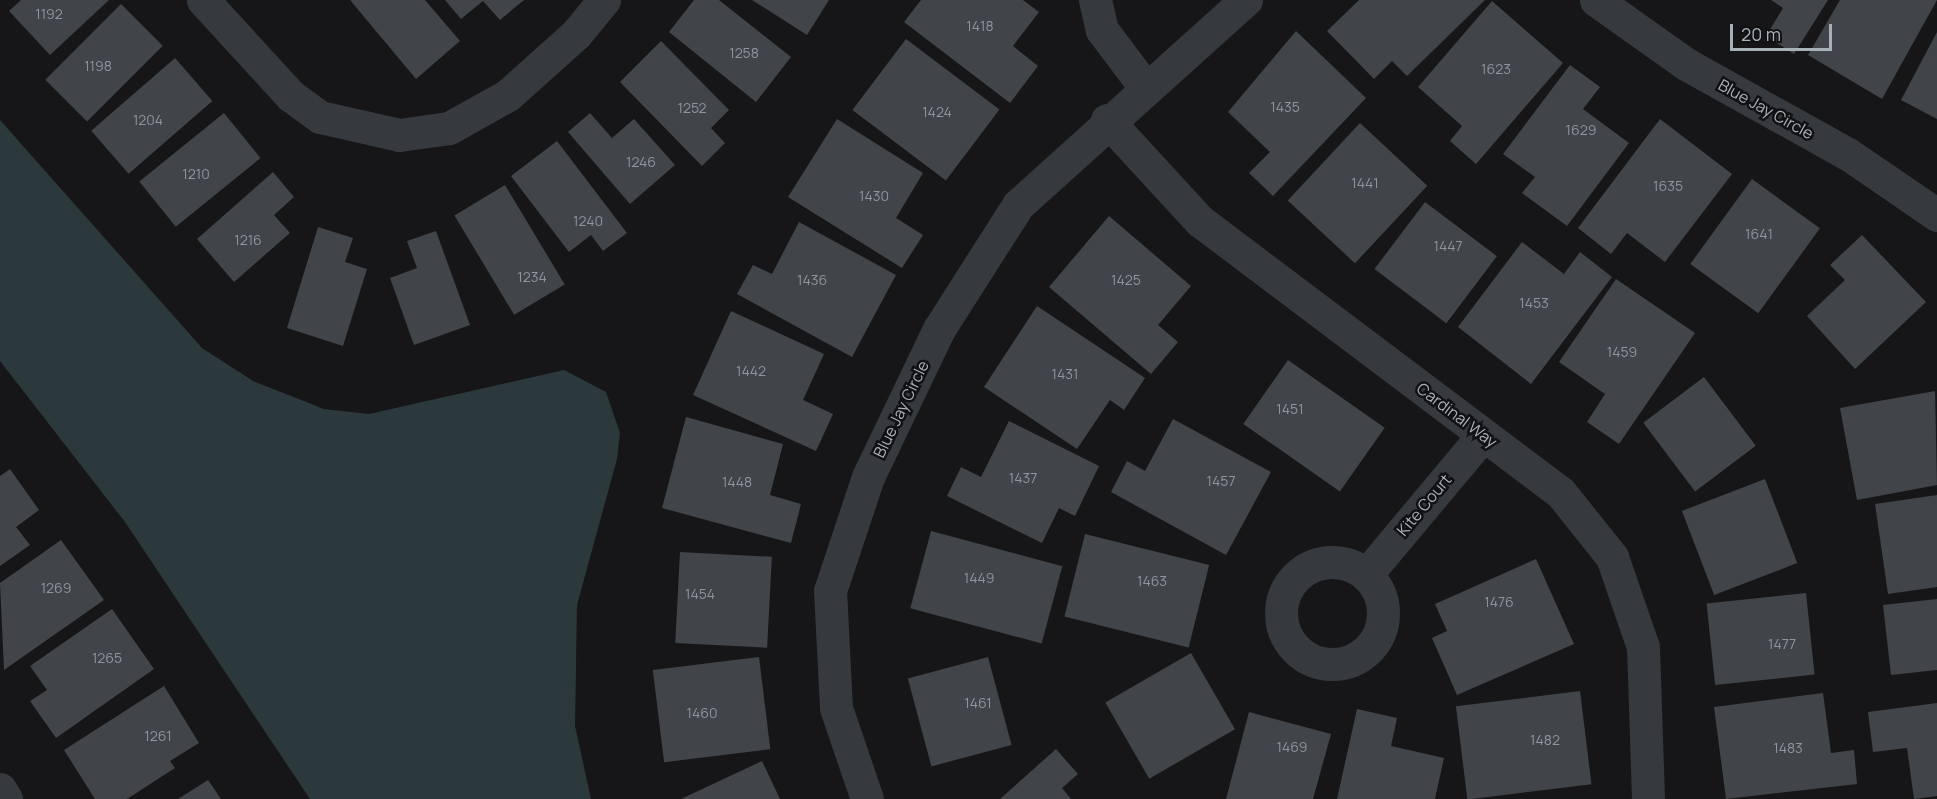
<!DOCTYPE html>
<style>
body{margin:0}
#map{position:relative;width:1937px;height:799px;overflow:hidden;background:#161618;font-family:Manrope,sans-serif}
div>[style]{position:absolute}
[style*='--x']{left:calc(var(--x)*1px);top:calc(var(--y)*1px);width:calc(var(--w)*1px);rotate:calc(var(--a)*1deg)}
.water>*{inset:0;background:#2b393c}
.building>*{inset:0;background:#414448;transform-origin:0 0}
.minor>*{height:33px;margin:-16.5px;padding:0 16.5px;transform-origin:16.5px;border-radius:16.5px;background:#36393d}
.minor>.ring{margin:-16.5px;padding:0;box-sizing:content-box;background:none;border:33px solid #36393d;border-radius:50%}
span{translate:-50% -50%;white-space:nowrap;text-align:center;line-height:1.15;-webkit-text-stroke:5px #111113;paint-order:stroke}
.number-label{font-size:14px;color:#8e969c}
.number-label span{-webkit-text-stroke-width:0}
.street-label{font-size:16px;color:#a7b1b8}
.scale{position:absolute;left:1730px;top:24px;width:102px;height:27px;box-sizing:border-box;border:3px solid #a7b1b8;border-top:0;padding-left:8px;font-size:18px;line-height:21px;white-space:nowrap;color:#a7b1b8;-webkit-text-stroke:4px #111113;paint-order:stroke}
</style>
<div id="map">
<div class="water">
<div style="clip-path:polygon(0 120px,202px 348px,253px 381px,324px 409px,369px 414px,564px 370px,606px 392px,620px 433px,617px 459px,577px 605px,575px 726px,591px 799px,310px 799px,125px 522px,0 361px)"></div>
</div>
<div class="building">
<div style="clip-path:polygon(21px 0,109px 0,50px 55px,9px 11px)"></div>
<div style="clip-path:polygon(350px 0,425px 0,460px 41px,416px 79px)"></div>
<div style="clip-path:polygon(445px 0,524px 0,500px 20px,483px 1px,461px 19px)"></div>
<div style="clip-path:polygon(694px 0,719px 0,791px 57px,756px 102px,669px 32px)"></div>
<div style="clip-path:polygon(752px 0,829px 0,807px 35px)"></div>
<div style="clip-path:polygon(921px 0,1023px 0,1039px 12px,1013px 46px,1038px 66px,1010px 103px,904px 22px)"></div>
<div style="clip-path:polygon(1359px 0,1485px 0,1407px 76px,1392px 61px,1374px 79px,1327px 31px)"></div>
<div style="clip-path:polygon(1771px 0,1828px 0,1794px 54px,1766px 36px,1783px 8px)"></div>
<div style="clip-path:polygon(1840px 0,1937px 0,1882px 99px,1808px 55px)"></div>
<div style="clip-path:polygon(1492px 1px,1563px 63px,1476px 164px,1450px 141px,1462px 126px,1418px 87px)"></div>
<div style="left:121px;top:4px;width:59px;height:107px;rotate:45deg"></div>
<div style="clip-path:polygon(1296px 31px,1366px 98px,1273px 196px,1249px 173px,1270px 152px,1228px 112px)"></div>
<div style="clip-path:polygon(1937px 32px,1937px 119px,1901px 100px)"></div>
<div style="left:906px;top:39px;width:117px;height:89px;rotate:37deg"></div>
<div style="clip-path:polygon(661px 41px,729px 110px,711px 128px,725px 143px,702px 166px,620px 82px)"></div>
<div style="left:175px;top:58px;width:57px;height:111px;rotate:49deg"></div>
<div style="clip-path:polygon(1570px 65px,1600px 87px,1583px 109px,1629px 143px,1567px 226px,1522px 193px,1535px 177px,1503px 154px)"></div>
<div style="left:224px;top:113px;width:58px;height:109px;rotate:51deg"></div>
<div style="clip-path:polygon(590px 113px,612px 138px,634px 119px,675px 165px,630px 204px,568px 132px)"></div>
<div style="clip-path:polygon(837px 119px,923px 173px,896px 218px,923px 235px,902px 268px,788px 197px)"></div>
<div style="clip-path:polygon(1660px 119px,1732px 174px,1665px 262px,1627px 233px,1611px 254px,1578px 228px)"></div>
<div style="left:1360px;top:123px;width:92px;height:106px;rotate:43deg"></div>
<div style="clip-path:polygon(557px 141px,627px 233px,603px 251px,591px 235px,569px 252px,511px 176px)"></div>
<div style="clip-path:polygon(273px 172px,294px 197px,274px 215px,290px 233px,234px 282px,197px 239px)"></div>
<div style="left:1752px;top:179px;width:84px;height:105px;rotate:36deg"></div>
<div style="left:505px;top:185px;width:116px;height:59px;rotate:59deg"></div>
<div style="left:1425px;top:202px;width:90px;height:84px;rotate:37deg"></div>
<div style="clip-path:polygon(1109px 216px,1191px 286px,1158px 325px,1178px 342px,1151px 374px,1049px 287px)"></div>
<div style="clip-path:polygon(799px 222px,896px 275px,852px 357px,737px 294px,753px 265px,772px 274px)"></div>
<div style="clip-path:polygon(318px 227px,353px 238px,345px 262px,367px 269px,343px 346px,287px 328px)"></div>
<div style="clip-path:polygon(436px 231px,470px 325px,414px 345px,390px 278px,417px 268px,407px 241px)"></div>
<div style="clip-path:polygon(1862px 235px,1926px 302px,1855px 369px,1807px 316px,1845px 280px,1830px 265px)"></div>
<div style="clip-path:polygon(1522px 242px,1564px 274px,1580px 252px,1612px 277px,1531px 384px,1458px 327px)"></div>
<div style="clip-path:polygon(1616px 279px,1695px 333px,1619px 444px,1587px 422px,1605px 394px,1559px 362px)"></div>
<div style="clip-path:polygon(1037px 306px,1145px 378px,1124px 410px,1110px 400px,1077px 449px,984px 387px)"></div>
<div style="clip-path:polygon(731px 311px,824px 354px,803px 400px,833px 414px,816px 451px,693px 395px)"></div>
<div style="left:1288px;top:360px;width:118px;height:78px;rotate:35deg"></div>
<div style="left:1704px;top:377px;width:86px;height:76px;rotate:53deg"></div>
<div style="clip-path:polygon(1935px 391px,1937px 485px,1857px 500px,1840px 408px)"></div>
<div style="clip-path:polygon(686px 417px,783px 444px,770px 495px,801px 504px,791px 543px,662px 508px)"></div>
<div style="clip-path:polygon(1173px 419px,1271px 472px,1226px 555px,1111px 492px,1127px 461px,1145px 471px)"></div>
<div style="clip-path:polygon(1009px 421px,1099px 466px,1075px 516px,1059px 508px,1042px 543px,947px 496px,961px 467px,981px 477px)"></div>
<div style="clip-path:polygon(10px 469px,39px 510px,16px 527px,30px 545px,0 566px,0 476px)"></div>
<div style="left:1765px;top:479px;width:90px;height:89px;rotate:69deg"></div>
<div style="clip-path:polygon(1937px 495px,1937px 587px,1888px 594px,1875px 504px)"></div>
<div style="left:931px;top:531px;width:136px;height:80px;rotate:15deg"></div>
<div style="left:1085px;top:534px;width:128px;height:85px;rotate:14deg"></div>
<div style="clip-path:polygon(61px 540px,104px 600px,4px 670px,0 583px)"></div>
<div style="left:680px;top:552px;width:92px;height:91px;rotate:3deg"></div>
<div style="clip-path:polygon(1536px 559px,1574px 644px,1457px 695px,1432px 638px,1447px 631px,1435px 604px)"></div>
<div style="left:1806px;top:593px;width:82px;height:100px;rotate:84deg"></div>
<div style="clip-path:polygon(1937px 599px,1937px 670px,1891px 675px,1883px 605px)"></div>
<div style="clip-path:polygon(112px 609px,154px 669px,56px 738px,30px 701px,47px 690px,30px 666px)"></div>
<div style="left:1191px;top:653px;width:88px;height:99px;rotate:60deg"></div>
<div style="left:759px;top:657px;width:93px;height:107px;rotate:83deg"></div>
<div style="left:988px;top:657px;width:91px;height:83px;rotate:75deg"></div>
<div style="clip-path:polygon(164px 686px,199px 743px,170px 761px,175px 768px,127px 799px,95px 799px,64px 750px)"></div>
<div style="left:1580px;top:691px;width:94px;height:125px;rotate:83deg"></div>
<div style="clip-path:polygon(1823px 693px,1831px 753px,1854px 750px,1857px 784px,1726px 799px,1714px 707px)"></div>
<div style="clip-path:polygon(1937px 703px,1937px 796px,1914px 799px,1907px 748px,1873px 752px,1868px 712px)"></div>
<div style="clip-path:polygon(1357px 709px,1397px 718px,1391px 746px,1444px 758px,1435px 799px,1337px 799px)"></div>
<div style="clip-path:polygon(1249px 712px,1331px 734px,1313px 799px,1226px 799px)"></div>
<div style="clip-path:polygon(1056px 749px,1078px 774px,1062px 788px,1071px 799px,1000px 799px)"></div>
<div style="clip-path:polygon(762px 761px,780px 799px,681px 799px)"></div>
<div style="clip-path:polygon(208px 780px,221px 799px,178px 799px)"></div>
</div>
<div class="minor">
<div style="--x:203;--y:0;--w:130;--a:47.5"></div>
<div style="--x:291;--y:96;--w:36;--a:36"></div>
<div style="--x:320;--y:117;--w:81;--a:12.8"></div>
<div style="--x:399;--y:135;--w:50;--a:-8"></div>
<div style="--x:449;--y:128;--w:68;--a:-29.2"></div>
<div style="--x:508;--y:95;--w:91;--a:-41.9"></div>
<div style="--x:576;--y:34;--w:44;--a:-50.5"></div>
<div style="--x:1095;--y:0;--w:31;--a:77"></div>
<div style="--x:1102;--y:30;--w:71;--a:53"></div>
<div style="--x:1596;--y:0;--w:110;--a:35.4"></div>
<div style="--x:1686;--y:64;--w:185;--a:29.1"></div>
<div style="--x:1848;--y:154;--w:108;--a:34.4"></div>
<div style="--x:1107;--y:120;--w:137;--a:47.4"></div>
<div style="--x:1200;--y:221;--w:452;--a:37"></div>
<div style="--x:1561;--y:493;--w:82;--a:51.4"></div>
<div style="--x:1612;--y:557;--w:95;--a:71"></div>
<div style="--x:1643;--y:647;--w:152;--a:88.1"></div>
<div class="ring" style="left:1281px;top:562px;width:69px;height:69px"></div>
<div style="--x:1366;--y:575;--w:182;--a:-50.1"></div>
<div style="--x:0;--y:789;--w:12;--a:59"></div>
<div style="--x:867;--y:799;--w:96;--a:-108.8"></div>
<div style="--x:836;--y:708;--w:117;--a:-92.9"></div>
<div style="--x:830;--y:591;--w:120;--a:-71.6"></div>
<div style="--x:868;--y:477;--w:164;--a:-64.4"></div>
<div style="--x:939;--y:329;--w:147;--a:-57.5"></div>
<div style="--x:1018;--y:205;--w:307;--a:-42"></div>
</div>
<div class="number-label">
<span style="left:49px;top:14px">1192</span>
<span style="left:980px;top:26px">1418</span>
<span style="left:744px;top:53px">1258</span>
<span style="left:98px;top:66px">1198</span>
<span style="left:1496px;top:69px">1623</span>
<span style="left:1285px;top:107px">1435</span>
<span style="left:692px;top:108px">1252</span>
<span style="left:937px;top:112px">1424</span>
<span style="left:148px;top:120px">1204</span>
<span style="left:1581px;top:130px">1629</span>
<span style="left:641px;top:162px">1246</span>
<span style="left:196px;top:174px">1210</span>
<span style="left:1365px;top:183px">1441</span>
<span style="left:1668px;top:186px">1635</span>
<span style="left:874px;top:196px">1430</span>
<span style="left:588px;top:221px">1240</span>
<span style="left:1759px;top:234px">1641</span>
<span style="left:248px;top:240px">1216</span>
<span style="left:1448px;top:246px">1447</span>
<span style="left:532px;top:277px">1234</span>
<span style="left:812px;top:280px">1436</span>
<span style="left:1126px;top:280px">1425</span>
<span style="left:1534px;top:303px">1453</span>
<span style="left:1622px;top:352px">1459</span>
<span style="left:751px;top:371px">1442</span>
<span style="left:1065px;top:374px">1431</span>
<span style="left:1290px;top:409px">1451</span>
<span style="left:1023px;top:478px">1437</span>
<span style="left:1221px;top:481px">1457</span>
<span style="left:737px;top:482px">1448</span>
<span style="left:979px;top:578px">1449</span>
<span style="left:1152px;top:581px">1463</span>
<span style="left:56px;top:588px">1269</span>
<span style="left:700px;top:594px">1454</span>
<span style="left:1499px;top:602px">1476</span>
<span style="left:1782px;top:644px">1477</span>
<span style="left:107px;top:658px">1265</span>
<span style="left:978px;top:703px">1461</span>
<span style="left:702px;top:713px">1460</span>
<span style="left:158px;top:736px">1261</span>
<span style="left:1545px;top:740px">1482</span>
<span style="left:1292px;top:747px">1469</span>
<span style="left:1788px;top:748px">1483</span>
</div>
<div class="street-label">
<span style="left:1766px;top:109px;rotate:29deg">Blue Jay Circle</span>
<span style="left:901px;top:409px;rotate:-64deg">Blue Jay Circle</span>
<span style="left:1457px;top:415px;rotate:37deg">Cardinal Way</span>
<span style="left:1424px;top:505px;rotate:-50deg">Kite Court</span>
</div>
<div class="scale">20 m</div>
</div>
